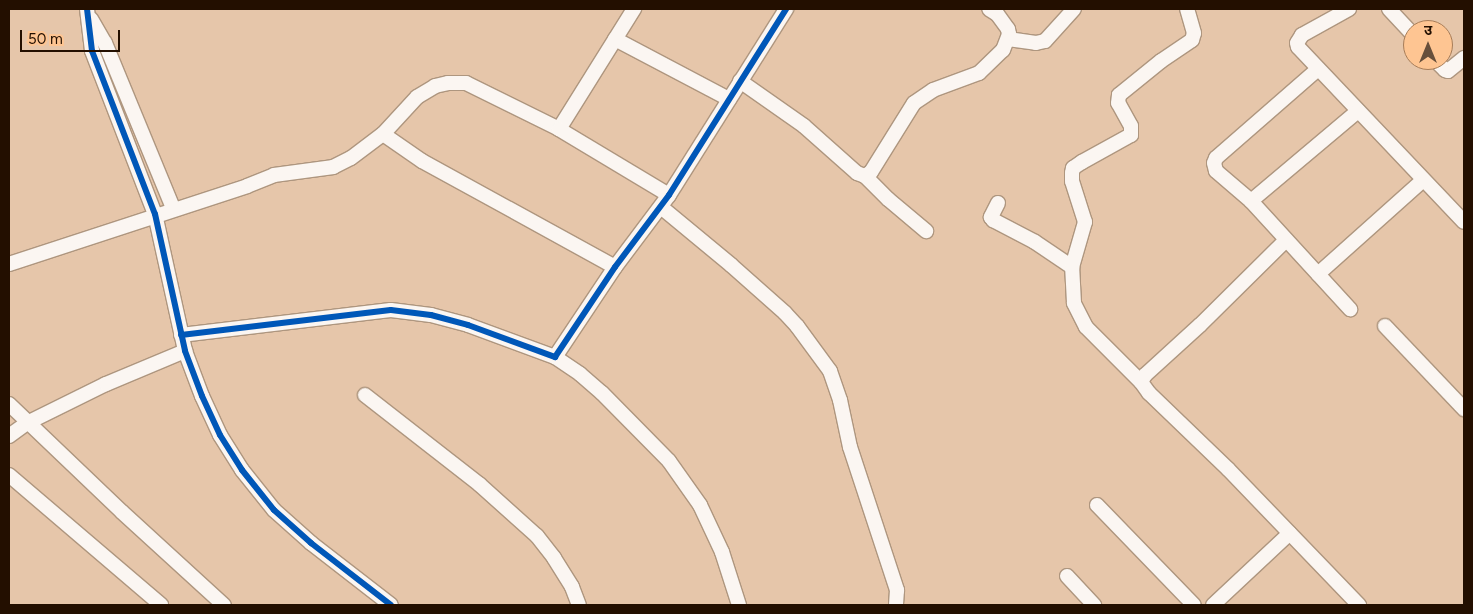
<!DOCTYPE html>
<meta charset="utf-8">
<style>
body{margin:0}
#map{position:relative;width:1473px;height:614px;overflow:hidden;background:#e6c6aa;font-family:Figtree,"Noto Sans Devanagari",sans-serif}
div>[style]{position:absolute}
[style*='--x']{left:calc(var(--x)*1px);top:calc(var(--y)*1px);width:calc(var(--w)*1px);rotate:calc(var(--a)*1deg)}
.roads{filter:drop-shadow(1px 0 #ae967f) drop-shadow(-1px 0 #ae967f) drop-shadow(0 1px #ae967f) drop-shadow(0 -1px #ae967f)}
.minor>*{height:14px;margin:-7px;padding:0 7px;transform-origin:7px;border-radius:7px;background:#fbf6f2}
.cycleway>*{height:6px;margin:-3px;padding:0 3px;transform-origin:3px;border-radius:3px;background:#0057b8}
span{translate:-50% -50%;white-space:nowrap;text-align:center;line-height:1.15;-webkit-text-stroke:4px #fec592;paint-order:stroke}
.frame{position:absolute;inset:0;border:10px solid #230f00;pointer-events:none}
.north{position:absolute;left:1403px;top:20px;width:50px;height:50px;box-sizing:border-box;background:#fec592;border:1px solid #a67c58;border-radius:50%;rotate:0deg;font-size:14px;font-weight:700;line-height:20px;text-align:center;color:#230f00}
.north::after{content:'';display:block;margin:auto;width:18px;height:22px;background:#674f3b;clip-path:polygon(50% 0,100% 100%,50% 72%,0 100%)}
.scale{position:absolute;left:20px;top:30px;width:100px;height:22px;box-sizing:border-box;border:2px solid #230f00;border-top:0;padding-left:6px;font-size:15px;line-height:18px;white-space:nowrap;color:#230f00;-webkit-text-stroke:4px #fec592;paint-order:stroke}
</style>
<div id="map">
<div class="roads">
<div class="minor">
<div style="--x:87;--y:9;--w:42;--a:83.2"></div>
<div style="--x:92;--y:51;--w:175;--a:68.9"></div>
<div style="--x:155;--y:214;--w:140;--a:77.6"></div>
<div style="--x:185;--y:351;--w:48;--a:69.3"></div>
<div style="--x:202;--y:396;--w:43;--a:65.2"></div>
<div style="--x:220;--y:435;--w:41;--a:57.8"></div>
<div style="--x:242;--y:470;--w:51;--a:51.3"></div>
<div style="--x:274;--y:510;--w:50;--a:41.7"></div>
<div style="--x:311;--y:543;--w:101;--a:37.8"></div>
<div style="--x:1349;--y:9;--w:54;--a:151"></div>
<div style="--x:1302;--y:35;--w:9;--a:122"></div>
<div style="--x:1297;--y:43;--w:4;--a:76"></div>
<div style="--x:1298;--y:47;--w:241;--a:46.5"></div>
<div style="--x:1389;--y:9;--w:35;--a:47"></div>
<div style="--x:91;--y:19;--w:28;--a:60"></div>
<div style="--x:105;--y:43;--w:178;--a:67.6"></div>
<div style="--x:615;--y:39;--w:129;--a:27.8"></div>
<div style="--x:1008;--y:39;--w:28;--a:8"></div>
<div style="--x:1036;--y:43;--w:9;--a:-13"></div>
<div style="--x:1045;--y:41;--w:43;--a:-47.8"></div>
<div style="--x:1435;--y:60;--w:14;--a:45"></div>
<div style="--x:1445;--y:70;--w:3;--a:18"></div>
<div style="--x:1448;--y:71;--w:21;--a:-39"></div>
<div style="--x:1318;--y:69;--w:135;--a:138.9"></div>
<div style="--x:1216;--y:158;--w:5;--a:112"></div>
<div style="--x:1214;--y:163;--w:8;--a:76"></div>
<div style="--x:1216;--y:171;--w:46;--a:40.6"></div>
<div style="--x:1251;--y:201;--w:147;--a:47.5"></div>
<div style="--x:740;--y:81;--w:78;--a:35.1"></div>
<div style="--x:804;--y:126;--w:71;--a:41.6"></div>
<div style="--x:857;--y:173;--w:9;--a:21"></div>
<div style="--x:865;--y:176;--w:7;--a:-34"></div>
<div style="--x:871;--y:172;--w:81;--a:-58.1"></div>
<div style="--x:914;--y:103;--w:23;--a:-34"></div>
<div style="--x:933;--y:90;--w:49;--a:-20.3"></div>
<div style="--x:979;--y:73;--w:33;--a:-44"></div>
<div style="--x:1003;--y:50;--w:17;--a:-69"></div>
<div style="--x:1009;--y:34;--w:5;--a:-101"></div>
<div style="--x:1008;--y:29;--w:19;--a:-126"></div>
<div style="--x:997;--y:14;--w:9;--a:-148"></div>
<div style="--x:559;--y:129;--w:142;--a:-58"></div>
<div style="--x:865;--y:176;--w:33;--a:45"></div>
<div style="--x:888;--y:199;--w:50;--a:40.1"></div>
<div style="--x:1251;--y:201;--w:140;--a:-40.1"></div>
<div style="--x:998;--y:203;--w:16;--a:117"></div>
<div style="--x:991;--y:217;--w:4;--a:56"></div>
<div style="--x:993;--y:220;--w:47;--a:27.6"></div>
<div style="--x:1035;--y:242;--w:45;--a:34"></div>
<div style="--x:661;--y:207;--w:91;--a:39.6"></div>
<div style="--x:731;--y:265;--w:72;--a:41.6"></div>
<div style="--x:785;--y:313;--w:18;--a:47"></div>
<div style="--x:797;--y:326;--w:56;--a:53.7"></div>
<div style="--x:830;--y:371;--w:31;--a:71"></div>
<div style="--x:840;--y:400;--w:48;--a:78"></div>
<div style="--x:850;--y:447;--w:151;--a:71.8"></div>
<div style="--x:897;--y:590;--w:15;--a:94"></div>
<div style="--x:1286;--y:240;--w:121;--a:135.3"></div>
<div style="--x:1200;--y:325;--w:74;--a:137.7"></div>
<div style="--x:1145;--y:375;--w:8;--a:120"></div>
<div style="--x:1141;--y:382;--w:14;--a:54"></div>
<div style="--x:1149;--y:393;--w:110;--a:43.9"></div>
<div style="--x:1228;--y:469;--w:189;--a:46.1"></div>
<div style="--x:9;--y:264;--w:250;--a:-18.1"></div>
<div style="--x:247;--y:186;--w:29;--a:-22"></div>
<div style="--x:274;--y:175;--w:60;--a:-7.7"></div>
<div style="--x:333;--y:167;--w:20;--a:-27"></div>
<div style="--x:351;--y:158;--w:40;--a:-37"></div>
<div style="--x:615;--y:267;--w:220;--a:-151.2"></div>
<div style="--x:422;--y:161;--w:47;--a:-145.3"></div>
<div style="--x:383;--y:134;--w:50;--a:-47.4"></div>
<div style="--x:417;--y:97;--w:21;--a:-31"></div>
<div style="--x:435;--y:86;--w:13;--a:-13"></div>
<div style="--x:448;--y:83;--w:18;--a:0"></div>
<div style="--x:466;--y:83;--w:104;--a:26.3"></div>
<div style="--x:559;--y:129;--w:128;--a:31"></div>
<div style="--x:1318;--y:274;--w:141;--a:-41.8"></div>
<div style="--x:1385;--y:326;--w:115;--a:46.4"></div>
<div style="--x:181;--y:335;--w:211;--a:-6.8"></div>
<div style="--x:391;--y:310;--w:40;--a:7.1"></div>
<div style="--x:431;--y:315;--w:38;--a:15"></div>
<div style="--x:468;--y:325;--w:93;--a:20.2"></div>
<div style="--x:555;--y:357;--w:108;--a:-56.3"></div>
<div style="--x:615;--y:267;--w:90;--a:-53.1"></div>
<div style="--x:669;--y:195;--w:220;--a:-57.8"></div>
<div style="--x:555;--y:357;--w:30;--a:34"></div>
<div style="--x:580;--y:374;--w:29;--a:41"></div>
<div style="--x:602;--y:393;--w:95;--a:45.4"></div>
<div style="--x:669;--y:461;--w:54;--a:54.8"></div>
<div style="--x:700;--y:505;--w:52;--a:64.9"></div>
<div style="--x:722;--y:552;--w:56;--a:72.2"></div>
<div style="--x:1141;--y:382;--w:78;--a:-135"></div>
<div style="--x:1086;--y:327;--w:27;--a:-117"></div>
<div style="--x:1074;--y:303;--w:36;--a:-93"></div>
<div style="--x:1072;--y:267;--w:47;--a:-73.9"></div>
<div style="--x:1085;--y:222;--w:43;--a:-107.6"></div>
<div style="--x:1072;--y:181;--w:8;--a:-90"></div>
<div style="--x:1072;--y:173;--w:5;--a:-79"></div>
<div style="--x:1073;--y:168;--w:11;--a:-34"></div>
<div style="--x:1082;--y:162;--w:56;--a:-28.9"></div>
<div style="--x:1131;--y:135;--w:9;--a:-90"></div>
<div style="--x:1131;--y:126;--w:26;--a:-119"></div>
<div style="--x:1118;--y:103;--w:8;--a:-83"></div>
<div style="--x:1119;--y:95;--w:54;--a:-39"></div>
<div style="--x:1161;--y:61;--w:37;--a:-34"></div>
<div style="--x:1192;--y:40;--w:7;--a:-74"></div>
<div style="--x:1194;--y:33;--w:25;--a:-106"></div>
<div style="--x:365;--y:395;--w:145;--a:38"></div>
<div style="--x:479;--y:484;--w:78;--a:41.9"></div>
<div style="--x:537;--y:536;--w:28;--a:52"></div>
<div style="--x:554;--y:558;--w:34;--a:58"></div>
<div style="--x:572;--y:587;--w:19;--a:69"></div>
<div style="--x:9;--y:404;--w:156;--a:43.7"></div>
<div style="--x:122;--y:512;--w:138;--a:42.4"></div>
<div style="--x:9;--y:436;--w:22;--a:-36"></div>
<div style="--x:27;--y:423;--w:88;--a:-26.3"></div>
<div style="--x:106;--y:384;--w:86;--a:-22.7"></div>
<div style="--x:9;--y:475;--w:200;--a:40.5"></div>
<div style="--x:1097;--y:505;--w:139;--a:45.9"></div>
<div style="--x:1067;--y:576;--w:40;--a:47"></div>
<div style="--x:1213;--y:605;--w:105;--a:-43.1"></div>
</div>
</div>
<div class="cycleway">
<div style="--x:87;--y:9;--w:42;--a:83.2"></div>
<div style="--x:92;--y:51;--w:175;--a:68.9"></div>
<div style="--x:155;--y:214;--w:140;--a:77.6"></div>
<div style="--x:185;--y:351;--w:48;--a:69.3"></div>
<div style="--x:202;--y:396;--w:43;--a:65.2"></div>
<div style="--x:220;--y:435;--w:41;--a:57.8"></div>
<div style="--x:242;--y:470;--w:51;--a:51.3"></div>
<div style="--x:274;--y:510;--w:50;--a:41.7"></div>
<div style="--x:311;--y:543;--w:101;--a:37.8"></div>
<div style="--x:181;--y:335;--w:211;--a:-6.8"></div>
<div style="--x:391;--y:310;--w:40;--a:7.1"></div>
<div style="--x:431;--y:315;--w:38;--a:15"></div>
<div style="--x:468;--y:325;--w:93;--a:20.2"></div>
<div style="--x:555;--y:357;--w:108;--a:-56.3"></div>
<div style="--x:615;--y:267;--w:90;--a:-53.1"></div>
<div style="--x:669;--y:195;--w:220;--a:-57.8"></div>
</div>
<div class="frame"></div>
<div class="north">उ</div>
<div class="scale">50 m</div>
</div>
